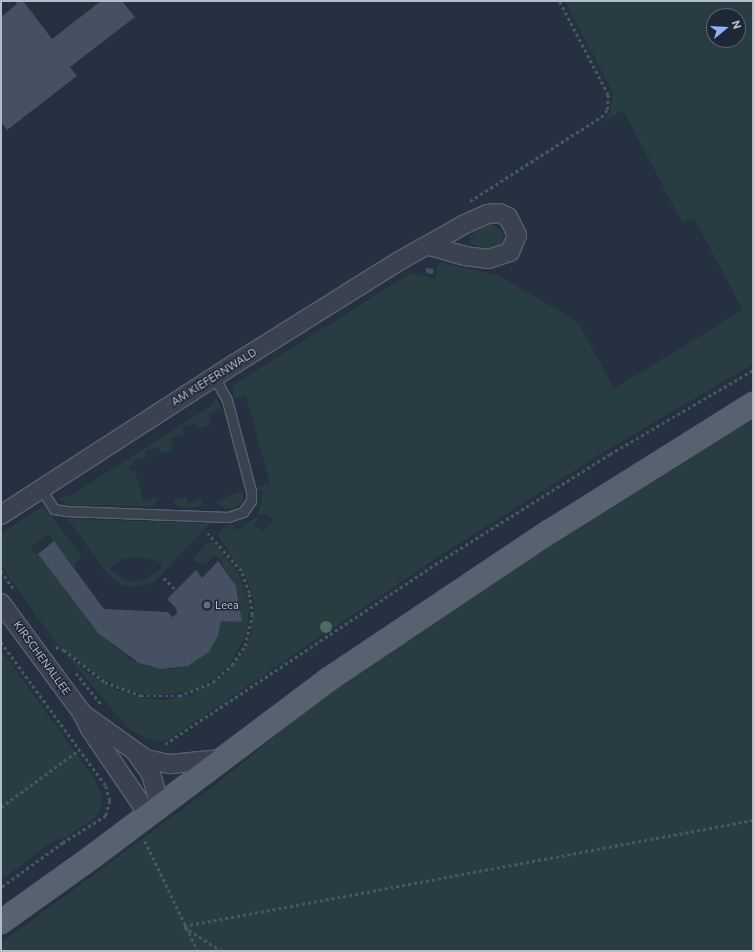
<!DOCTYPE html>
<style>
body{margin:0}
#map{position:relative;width:754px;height:952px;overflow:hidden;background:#253040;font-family:Commissioner,sans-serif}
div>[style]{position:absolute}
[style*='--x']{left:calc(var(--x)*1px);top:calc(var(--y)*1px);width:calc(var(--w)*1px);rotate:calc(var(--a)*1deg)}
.green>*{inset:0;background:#283d41}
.building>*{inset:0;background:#455062}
.path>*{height:2.5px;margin-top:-1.25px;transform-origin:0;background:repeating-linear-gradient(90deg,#465a5e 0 3px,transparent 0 6px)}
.roads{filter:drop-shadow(1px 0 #57606d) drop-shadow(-1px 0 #57606d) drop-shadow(0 1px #57606d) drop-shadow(0 -1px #57606d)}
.lane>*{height:9px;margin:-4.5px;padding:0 4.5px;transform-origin:4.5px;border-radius:4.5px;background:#3a4250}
.street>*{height:18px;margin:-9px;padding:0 9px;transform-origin:9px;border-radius:9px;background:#3a4250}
.primary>*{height:22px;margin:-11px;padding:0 11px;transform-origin:11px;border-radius:11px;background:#586170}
.trees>*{width:12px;height:12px;margin:-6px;border-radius:50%;background:#4d6b60}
.dots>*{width:11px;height:11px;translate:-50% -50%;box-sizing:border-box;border:2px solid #1e2735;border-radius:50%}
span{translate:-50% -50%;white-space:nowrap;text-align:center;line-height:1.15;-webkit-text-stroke:3px #1e2735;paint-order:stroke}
.street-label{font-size:11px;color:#b6bdca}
.poi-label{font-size:11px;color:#b6bdca}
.left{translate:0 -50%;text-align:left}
.frame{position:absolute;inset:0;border:2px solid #b6bdca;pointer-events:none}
.north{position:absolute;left:706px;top:8px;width:40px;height:40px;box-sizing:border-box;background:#1e2735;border:1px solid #5b6371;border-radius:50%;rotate:72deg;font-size:11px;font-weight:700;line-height:16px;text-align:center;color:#b6bdca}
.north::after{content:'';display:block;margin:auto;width:14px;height:18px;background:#8eb3f8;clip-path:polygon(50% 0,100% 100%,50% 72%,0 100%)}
</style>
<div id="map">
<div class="green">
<div style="clip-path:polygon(evenodd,565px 1px,753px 1px,753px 364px,607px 450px,442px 554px,169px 739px,160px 742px,147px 738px,129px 729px,63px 651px,87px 673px,116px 690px,140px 698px,167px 700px,191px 695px,224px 676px,240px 658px,251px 636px,254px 602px,248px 581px,217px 534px,230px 524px,233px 524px,234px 530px,243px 527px,255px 517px,258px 520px,254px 524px,263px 532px,273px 520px,264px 513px,261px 516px,258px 514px,263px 493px,263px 490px,257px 490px,257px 488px,270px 484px,246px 396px,234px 399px,232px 386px,411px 273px,435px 279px,438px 262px,497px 275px,573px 319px,580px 326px,614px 389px,743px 310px,694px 218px,683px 224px,623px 110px,604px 122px,610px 112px,613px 93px,565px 1px,714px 16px,738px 16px,738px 40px,714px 40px,714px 16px)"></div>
<div style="clip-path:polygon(490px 223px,502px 231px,503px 241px,500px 246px,488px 249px,471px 244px,470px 235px)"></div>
<div style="clip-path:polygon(217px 398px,221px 408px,208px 413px,211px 424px,198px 428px,196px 423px,182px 427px,184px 434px,170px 438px,174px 450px,161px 453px,159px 447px,145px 451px,147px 457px,133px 461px,134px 464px,129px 466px,130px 472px,135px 470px,143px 501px,158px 497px,154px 506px,68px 505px,58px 498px,73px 494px,208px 408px)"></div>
<div style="clip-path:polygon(753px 417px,753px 951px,1px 951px,1px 943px,209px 790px,327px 694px,569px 532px)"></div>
<div style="clip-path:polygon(243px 491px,243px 500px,237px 507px,226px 509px,218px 504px,217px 501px)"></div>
<div style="clip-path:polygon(186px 497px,188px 504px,201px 499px,202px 506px,182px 508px,175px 504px,173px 500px)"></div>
<div style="clip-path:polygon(44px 506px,82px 557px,73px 566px,49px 535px,32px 545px,33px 552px,38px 554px,99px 634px,130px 659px,151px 667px,171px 669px,196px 662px,215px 644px,221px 621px,242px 622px,238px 593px,220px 559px,215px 555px,204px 565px,194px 561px,194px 557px,207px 543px,213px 542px,238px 572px,249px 603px,247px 634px,230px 663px,212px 680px,190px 691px,153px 696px,129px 691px,105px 680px,56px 643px,1px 566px,1px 534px)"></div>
<div style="clip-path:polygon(evenodd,68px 519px,210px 523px,153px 583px,130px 587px,120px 584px,106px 572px,68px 519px,138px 557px,155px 560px,161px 563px,162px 567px,147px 579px,133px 582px,125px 580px,110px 569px,122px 559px,138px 557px)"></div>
<div style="clip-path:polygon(1px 650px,94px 778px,101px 794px,102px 806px,95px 818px,67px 837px,52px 842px,1px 880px)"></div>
</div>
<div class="building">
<div style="clip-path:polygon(15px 1px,23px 1px,52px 39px,101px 1px,122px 1px,135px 17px,70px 67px,77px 76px,7px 130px,1px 122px,1px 17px,17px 4px)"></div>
<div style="clip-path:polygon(426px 268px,434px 269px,433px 274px,426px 273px)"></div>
<div style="clip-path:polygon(54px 541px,104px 609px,168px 612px,172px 617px,177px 614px,176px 608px,167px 599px,196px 570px,202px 578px,218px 561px,236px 586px,242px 622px,221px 621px,218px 636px,209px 652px,188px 666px,161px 669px,139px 663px,99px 634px,38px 554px)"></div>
</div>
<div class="path">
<div style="--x:470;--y:201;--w:156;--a:-32.7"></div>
<div style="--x:601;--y:117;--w:9;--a:-49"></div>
<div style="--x:607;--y:110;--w:15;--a:-86"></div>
<div style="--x:608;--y:95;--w:106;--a:-117.5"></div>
<div style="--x:1;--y:571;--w:24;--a:54"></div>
<div style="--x:164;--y:578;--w:17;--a:45"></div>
<div style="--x:1;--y:642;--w:178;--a:53.9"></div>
<div style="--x:106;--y:786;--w:16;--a:75"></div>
<div style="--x:110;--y:801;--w:16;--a:105"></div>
<div style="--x:106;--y:816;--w:51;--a:147.9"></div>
<div style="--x:63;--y:843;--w:77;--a:144"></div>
<div style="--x:56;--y:647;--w:9;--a:21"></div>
<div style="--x:64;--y:650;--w:52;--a:38"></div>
<div style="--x:105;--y:682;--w:39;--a:21"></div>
<div style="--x:141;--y:696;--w:38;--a:0"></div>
<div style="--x:179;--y:696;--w:37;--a:-22"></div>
<div style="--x:213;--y:682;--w:25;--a:-42"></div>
<div style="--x:232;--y:665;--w:23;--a:-56"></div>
<div style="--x:245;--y:646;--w:32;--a:-77"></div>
<div style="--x:252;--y:615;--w:22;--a:-98"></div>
<div style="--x:249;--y:593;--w:23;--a:-110"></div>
<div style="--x:241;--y:571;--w:50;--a:-131.7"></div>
<div style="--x:76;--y:673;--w:41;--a:50.9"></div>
<div style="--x:165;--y:744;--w:336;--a:-33.6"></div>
<div style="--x:445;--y:558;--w:195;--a:-32.2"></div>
<div style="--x:610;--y:454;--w:166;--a:-30.4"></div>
<div style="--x:1;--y:807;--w:97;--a:-36.2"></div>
<div style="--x:145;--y:841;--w:122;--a:64.3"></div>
<div style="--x:184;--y:926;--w:579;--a:-10.55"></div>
<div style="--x:184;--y:927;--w:45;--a:32.3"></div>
</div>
<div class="roads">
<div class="lane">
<div style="--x:41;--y:489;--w:24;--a:57"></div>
<div style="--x:54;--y:509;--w:12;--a:9"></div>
<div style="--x:66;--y:511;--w:162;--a:2.1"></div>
<div style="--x:228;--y:517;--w:16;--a:-18"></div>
<div style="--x:243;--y:512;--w:14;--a:-54"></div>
<div style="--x:251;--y:501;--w:10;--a:-90"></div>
<div style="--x:251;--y:491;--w:94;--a:-104.8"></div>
<div style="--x:227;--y:400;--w:26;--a:-119"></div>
</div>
<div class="street">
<div style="--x:1;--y:515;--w:280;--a:-32.9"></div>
<div style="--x:236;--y:363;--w:192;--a:-32"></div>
<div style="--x:399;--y:261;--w:76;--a:-29.3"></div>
<div style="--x:465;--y:224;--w:24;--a:-24"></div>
<div style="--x:487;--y:214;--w:12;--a:-5"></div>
<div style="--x:499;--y:213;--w:10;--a:24"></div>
<div style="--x:508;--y:217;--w:20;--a:63"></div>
<div style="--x:517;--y:235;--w:18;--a:112"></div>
<div style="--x:510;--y:252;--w:22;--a:162"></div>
<div style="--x:489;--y:259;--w:24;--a:-173"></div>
<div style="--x:465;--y:256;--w:36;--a:-164"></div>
<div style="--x:1;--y:603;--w:137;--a:53.6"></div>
<div style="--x:82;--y:713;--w:18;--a:63"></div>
<div style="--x:90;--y:729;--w:103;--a:55.7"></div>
<div style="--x:83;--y:714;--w:77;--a:35.5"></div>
<div style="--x:146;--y:759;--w:25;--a:12"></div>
<div style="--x:170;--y:764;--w:51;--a:-5.6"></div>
<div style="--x:136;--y:753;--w:26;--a:54"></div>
<div style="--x:151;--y:774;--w:32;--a:74"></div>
</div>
<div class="primary">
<div style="--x:1;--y:922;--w:112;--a:-35.5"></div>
<div style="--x:92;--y:857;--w:296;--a:-36.9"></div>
<div style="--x:329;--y:679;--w:265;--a:-33.8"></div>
<div style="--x:549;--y:532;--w:241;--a:-32.1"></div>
</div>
</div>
<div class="trees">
<div style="left:326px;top:627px"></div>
</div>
<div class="dots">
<div style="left:207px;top:605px;background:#5c6f8a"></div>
</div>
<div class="street-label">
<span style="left:214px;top:377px;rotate:-32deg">AM KIEFERNWALD</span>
<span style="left:42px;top:658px;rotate:54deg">KIRSCHENALLEE</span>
</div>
<div class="poi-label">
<span class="left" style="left:215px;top:605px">Leea</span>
</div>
<div class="frame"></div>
<div class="north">N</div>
</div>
